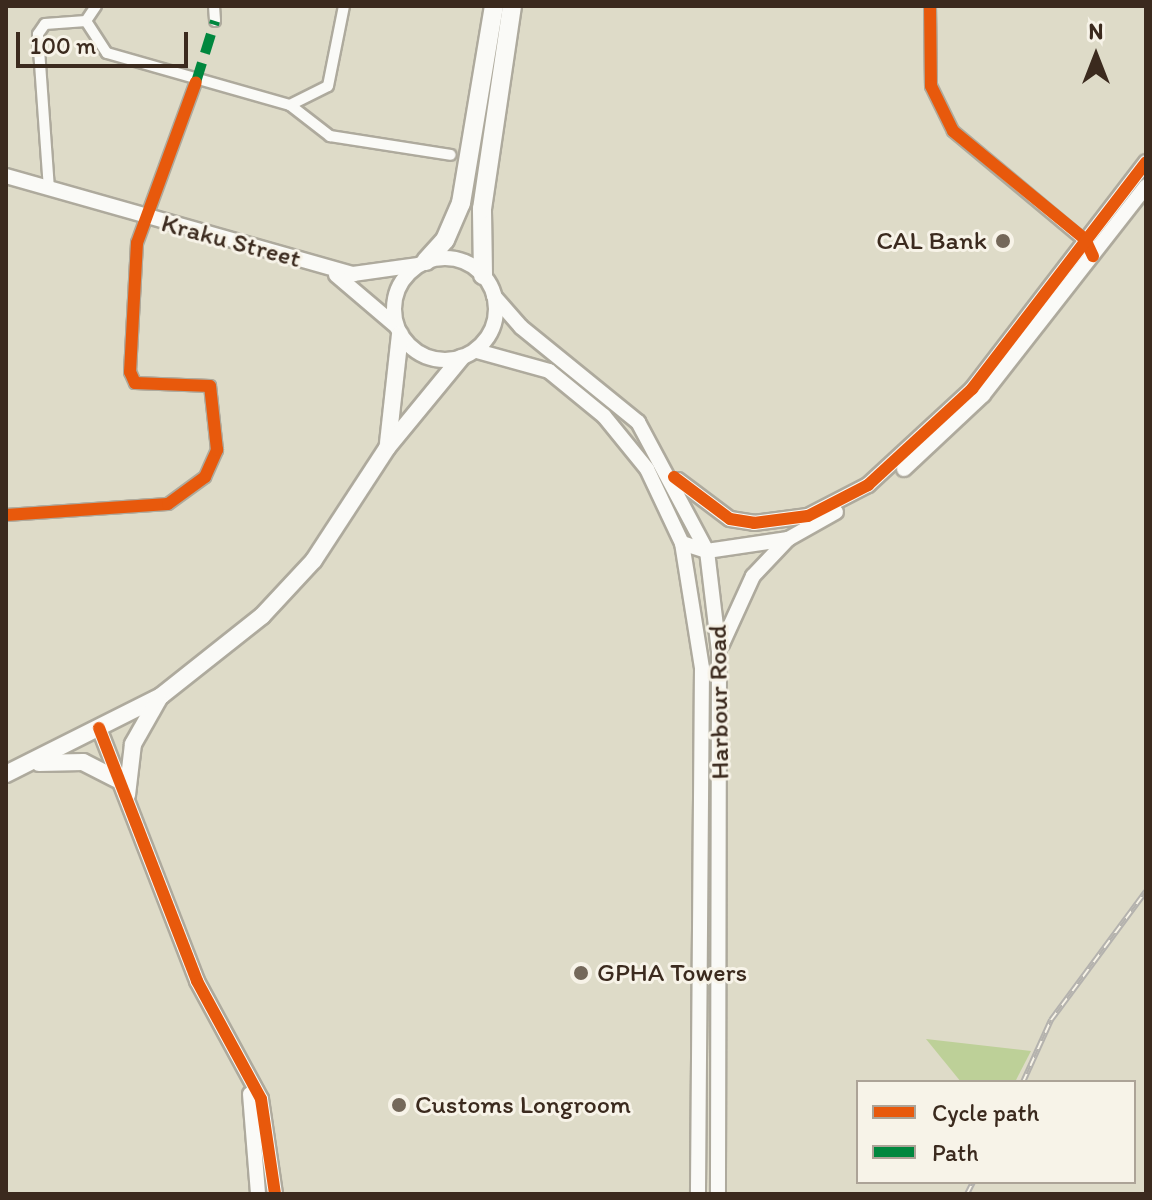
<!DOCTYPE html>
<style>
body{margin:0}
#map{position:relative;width:1152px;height:1200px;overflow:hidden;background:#dedbc8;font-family:Itim,sans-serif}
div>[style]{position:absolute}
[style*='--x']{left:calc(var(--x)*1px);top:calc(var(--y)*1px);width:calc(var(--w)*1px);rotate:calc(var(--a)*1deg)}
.green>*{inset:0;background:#bdd098}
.roads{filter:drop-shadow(2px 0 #aeaa9d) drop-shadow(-2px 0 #aeaa9d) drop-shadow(0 2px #aeaa9d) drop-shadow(0 -2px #aeaa9d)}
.street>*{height:10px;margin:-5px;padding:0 5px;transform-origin:5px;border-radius:5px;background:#fafaf7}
.secondary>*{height:14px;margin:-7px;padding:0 7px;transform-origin:7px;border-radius:7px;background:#fafaf7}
.secondary>.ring{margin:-7px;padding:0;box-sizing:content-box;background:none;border:14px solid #fafaf7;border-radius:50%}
.primary>*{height:16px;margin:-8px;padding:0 8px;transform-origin:8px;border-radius:8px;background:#fafaf7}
.highway>*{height:18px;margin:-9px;padding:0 9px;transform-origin:9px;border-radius:9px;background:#fafaf7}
.rail>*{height:6px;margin-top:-3px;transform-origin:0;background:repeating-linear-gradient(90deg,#f7f3e8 0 9px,#b4b2ae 0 18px);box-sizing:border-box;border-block:2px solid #b4b2ae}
.quiet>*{height:10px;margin-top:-5px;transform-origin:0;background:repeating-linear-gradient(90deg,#00873e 0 20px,transparent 0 30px)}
.cycleway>*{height:12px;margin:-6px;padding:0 6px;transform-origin:6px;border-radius:6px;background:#e8590c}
.dots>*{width:22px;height:22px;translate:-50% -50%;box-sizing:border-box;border:4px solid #f7f3e8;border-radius:50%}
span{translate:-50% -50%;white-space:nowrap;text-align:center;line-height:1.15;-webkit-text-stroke:6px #f7f3e8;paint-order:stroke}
.street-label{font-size:26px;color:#3b2a1e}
.poi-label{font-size:26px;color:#3b2a1e}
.right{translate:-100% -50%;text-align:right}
.left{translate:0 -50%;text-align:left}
.frame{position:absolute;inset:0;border:8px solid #3b2a1e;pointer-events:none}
.legend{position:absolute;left:856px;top:1080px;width:280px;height:104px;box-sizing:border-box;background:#f7f3e8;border:2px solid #aca397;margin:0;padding:10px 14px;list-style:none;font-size:24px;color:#3b2a1e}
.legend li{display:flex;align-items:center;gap:16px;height:40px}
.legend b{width:40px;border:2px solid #aca397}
.north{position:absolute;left:1056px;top:16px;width:80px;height:80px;-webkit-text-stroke:6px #f7f3e8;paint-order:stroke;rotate:0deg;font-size:22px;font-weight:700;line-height:32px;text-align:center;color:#3b2a1e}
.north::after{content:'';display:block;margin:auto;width:28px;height:36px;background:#3b2a1e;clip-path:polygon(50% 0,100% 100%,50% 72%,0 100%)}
.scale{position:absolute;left:16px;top:32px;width:172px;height:36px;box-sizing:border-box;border:4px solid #3b2a1e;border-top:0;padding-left:10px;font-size:24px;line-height:28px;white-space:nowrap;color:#3b2a1e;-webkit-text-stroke:6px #f7f3e8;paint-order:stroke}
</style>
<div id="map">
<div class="green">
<div style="clip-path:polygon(926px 1039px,1031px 1051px,1015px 1082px,961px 1082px)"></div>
</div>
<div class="roads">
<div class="street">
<div style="--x:96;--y:6;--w:18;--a:124"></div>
<div style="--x:86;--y:21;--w:38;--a:57"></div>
<div style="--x:107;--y:53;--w:190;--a:15.9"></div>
<div style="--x:290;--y:105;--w:42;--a:-26.6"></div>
<div style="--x:328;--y:86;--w:82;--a:-78.7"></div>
<div style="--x:214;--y:6;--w:15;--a:86"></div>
<div style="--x:930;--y:6;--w:80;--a:89.3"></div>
<div style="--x:931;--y:86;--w:50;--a:63.9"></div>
<div style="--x:953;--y:131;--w:175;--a:39.9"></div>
<div style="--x:290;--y:105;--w:51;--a:37.8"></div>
<div style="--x:330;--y:136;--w:122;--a:8.9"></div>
<div style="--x:49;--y:189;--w:155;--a:-94.1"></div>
<div style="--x:38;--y:34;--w:12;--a:-55"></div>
<div style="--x:45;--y:24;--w:41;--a:-4.2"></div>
<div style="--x:6;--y:515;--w:162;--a:-3.9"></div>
<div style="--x:168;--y:504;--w:46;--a:-36.1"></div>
<div style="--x:205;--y:477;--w:30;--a:-66"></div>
<div style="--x:217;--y:450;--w:64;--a:-96.2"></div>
<div style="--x:210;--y:386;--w:75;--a:-177.7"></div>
<div style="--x:135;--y:383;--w:12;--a:-114"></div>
<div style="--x:130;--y:372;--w:129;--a:-86.9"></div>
<div style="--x:137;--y:243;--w:171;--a:-69.9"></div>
</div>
<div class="secondary">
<div style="--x:6;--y:176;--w:361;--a:15.8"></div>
<div style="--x:353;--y:274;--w:66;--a:-7.9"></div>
<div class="ring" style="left:394px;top:258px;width:88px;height:88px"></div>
<div style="--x:336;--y:275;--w:79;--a:40.4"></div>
<div style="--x:494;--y:296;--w:41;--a:48.9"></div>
<div style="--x:521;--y:327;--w:151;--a:39.1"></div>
<div style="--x:638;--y:422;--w:146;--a:61.9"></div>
<div style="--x:707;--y:551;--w:102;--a:83.2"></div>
<div style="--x:719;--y:652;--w:542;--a:90.11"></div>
<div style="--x:477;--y:351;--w:75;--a:15.5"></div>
<div style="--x:549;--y:371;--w:71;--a:39.3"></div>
<div style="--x:604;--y:416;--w:68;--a:50.9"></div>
<div style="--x:647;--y:469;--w:82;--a:64.7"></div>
<div style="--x:682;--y:543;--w:127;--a:80.9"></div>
<div style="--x:702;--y:668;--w:526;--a:90.44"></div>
<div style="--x:904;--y:469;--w:108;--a:-43.1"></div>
<div style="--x:983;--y:395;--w:265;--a:-52"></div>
<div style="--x:678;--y:480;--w:65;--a:36.9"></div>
<div style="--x:730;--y:519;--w:24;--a:9"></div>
<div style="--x:754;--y:523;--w:54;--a:-7.4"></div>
<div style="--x:808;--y:516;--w:68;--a:-27.3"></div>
<div style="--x:868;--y:485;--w:142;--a:-42.7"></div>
<div style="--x:972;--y:389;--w:286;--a:-52.5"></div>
<div style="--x:682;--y:543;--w:26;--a:18"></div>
<div style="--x:707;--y:551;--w:82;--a:-8.4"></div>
<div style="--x:788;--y:539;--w:55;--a:-29.4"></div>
<div style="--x:722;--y:644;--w:75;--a:-65.5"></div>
<div style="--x:753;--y:576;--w:51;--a:-46.6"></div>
<div style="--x:99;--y:728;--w:271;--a:68.8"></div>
<div style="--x:197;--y:981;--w:134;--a:61.5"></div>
<div style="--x:261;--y:1099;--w:96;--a:81.6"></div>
<div style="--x:250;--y:1094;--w:100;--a:85.4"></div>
</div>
<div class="primary">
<div style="--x:388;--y:443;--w:109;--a:-83.7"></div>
<div style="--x:39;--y:763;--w:44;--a:-1.3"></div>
<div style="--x:83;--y:762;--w:38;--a:27"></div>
<div style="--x:6;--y:774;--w:174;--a:-26.7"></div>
<div style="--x:161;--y:696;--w:129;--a:-38.4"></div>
<div style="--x:262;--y:616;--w:76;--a:-47.1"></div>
<div style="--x:314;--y:560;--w:134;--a:-56.9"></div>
<div style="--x:387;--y:448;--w:117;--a:-50.6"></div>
<div style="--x:127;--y:795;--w:51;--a:-83.3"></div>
<div style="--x:133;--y:744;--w:51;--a:-60.4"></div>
</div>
<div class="highway">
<div style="--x:426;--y:261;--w:28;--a:-48"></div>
<div style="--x:445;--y:240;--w:40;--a:-66.6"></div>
<div style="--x:461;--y:203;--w:200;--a:-80.5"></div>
<div style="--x:483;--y:275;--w:66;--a:-90.9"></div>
<div style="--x:482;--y:209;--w:205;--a:-81.6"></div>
</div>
</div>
<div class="rail">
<div style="--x:1023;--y:1082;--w:68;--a:-65.7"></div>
<div style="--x:1051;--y:1020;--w:160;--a:-53.6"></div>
<div style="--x:967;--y:1194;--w:13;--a:-63"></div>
</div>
<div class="quiet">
<div style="--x:196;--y:82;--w:64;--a:-72.7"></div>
</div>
<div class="cycleway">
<div style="--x:930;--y:6;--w:80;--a:89.3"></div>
<div style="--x:931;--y:86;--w:50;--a:63.9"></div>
<div style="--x:953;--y:131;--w:171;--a:39.3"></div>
<div style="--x:1085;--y:239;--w:19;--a:65"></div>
<div style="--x:674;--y:477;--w:70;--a:36.9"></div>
<div style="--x:730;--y:519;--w:24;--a:9"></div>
<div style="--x:754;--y:523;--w:54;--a:-7.4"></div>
<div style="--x:808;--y:516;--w:68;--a:-27.3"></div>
<div style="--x:868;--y:485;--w:142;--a:-42.7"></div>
<div style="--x:972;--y:389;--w:286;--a:-52.5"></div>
<div style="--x:6;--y:515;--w:162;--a:-3.9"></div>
<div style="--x:168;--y:504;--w:46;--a:-36.1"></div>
<div style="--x:205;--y:477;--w:30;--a:-66"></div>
<div style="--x:217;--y:450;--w:64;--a:-96.2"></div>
<div style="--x:210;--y:386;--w:75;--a:-177.7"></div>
<div style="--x:135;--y:383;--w:12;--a:-114"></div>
<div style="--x:130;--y:372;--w:129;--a:-86.9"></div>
<div style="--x:137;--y:243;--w:171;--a:-69.9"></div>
<div style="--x:99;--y:728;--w:271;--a:68.8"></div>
<div style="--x:197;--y:981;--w:134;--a:61.5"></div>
<div style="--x:261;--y:1099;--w:96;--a:81.6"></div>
</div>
<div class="dots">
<div style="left:1003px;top:241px;background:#74685a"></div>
<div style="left:581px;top:973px;background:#74685a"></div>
<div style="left:399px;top:1105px;background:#74685a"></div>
</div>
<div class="street-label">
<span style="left:231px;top:241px;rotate:15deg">Kraku Street</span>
<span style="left:719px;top:702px;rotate:-91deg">Harbour Road</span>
</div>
<div class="poi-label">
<span class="right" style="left:987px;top:241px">CAL Bank</span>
<span class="left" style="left:597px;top:973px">GPHA Towers</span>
<span class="left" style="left:415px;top:1105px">Customs Longroom</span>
</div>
<div class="frame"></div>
<ul class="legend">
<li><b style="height:10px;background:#e8590c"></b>Cycle path</li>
<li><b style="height:10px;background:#00873e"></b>Path</li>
</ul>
<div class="north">N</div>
<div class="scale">100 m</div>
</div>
